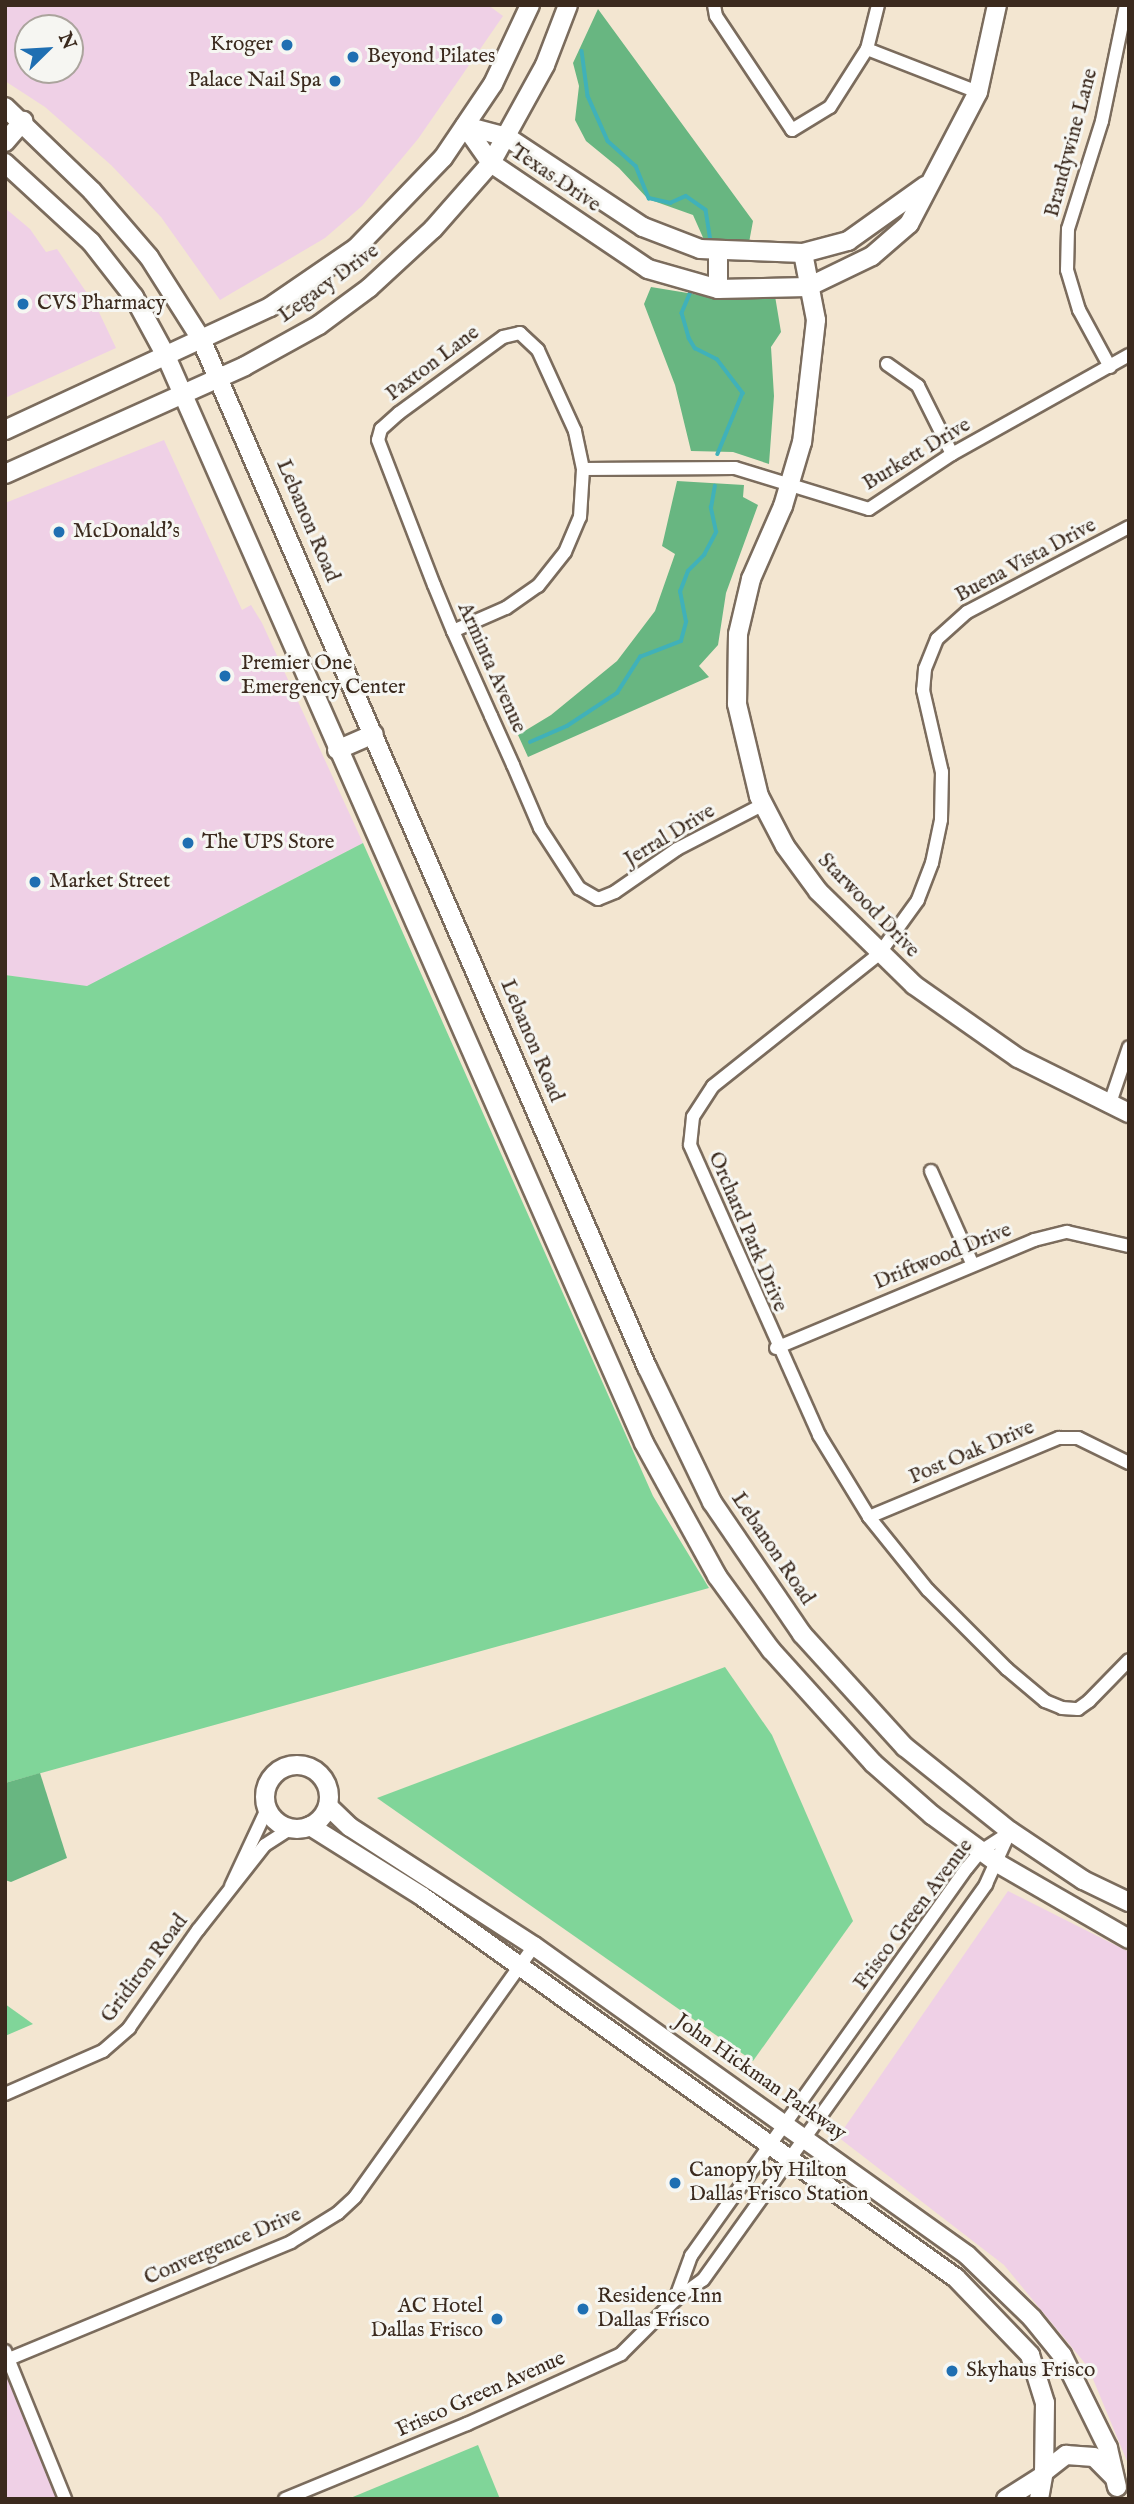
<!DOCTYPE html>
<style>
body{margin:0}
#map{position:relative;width:1134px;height:2504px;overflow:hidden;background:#f3e6d1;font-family:"IM FELL English",serif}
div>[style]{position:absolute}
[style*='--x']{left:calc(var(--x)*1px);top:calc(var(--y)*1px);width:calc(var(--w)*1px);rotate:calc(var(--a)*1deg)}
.built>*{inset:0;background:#efd0e6}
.green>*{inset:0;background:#80d599}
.forest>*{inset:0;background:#68b681}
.stream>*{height:3.5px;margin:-1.75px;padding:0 1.75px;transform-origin:1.75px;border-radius:1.75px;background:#40b1b9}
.roads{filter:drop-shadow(2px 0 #7b6c5d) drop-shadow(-2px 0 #7b6c5d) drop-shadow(0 2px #7b6c5d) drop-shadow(0 -2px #7b6c5d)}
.street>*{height:12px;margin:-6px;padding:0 6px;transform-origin:6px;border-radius:6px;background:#fff}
.secondary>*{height:18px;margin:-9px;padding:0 9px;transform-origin:9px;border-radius:9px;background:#fff}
.secondary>.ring{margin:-9px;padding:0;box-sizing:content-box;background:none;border:18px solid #fff;border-radius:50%}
.dots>*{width:19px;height:19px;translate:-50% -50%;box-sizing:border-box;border:4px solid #f6f6f2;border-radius:50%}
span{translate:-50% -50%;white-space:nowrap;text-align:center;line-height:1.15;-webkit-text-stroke:6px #f6f6f2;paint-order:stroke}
.poi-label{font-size:21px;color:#3b2a1e}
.right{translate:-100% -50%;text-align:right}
.left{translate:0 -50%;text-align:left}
.street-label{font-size:21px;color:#3b2a1e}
.frame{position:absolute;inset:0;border:7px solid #3b2a1e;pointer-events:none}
.north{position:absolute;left:14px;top:14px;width:70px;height:70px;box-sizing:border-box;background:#f6f6f2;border:2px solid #aba49d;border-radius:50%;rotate:66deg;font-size:19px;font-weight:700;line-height:28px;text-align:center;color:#3b2a1e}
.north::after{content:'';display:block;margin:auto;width:24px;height:32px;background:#1f6fb2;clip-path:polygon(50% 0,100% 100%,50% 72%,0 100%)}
</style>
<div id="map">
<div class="built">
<div style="clip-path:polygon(evenodd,5px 5px,488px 5px,503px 16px,418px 139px,362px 206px,325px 238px,220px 300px,161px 217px,111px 165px,45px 107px,5px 81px,5px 5px,28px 28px,70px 28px,70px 70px,28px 70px,28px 28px)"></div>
<div style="clip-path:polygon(5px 208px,30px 229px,46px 252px,57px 249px,97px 308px,116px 348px,5px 398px)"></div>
<div style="clip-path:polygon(164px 440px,242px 610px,251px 605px,262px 623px,363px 843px,87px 987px,5px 975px,5px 503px)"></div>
<div style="clip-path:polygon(1008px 1891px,1129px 1952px,1129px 2466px,1088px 2367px,1004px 2265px,838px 2137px)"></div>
<div style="clip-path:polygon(5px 2369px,59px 2499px,5px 2499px)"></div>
</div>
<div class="green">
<div style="clip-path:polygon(363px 843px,653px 1496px,709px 1588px,5px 1783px,5px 975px,87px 986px)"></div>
<div style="clip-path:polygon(725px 1667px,772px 1735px,853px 1921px,753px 2061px,377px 1798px)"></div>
<div style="clip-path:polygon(5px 2004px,33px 2024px,5px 2036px)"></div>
<div style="clip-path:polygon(478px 2445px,500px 2499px,348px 2499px)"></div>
</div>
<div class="forest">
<div style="clip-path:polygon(598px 9px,753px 221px,748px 248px,705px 242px,693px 215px,648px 199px,619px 168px,586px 141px,575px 120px,579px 86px,573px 63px)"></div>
<div style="clip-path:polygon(651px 287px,718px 298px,775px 296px,781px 332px,771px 347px,774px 396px,769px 464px,733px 452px,691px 451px,675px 385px,644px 304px)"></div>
<div style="clip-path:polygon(677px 481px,744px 485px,743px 497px,758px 505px,726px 593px,718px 645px,699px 666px,709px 677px,528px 757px,518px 735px,551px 715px,617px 661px,655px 611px,675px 554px,662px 546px)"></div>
<div style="clip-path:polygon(40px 1773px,67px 1858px,11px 1882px,5px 1880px,5px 1783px)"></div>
</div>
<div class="stream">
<div style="--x:582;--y:51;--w:45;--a:82.4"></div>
<div style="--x:588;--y:96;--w:49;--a:66"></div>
<div style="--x:608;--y:141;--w:38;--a:42"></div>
<div style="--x:636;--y:166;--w:35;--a:68"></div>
<div style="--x:649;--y:198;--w:22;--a:13"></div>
<div style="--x:670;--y:203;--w:17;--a:-24"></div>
<div style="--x:686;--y:196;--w:24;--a:35"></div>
<div style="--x:706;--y:210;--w:30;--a:81"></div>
<div style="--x:691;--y:292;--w:23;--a:113"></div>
<div style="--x:682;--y:313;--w:26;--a:74"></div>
<div style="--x:689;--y:338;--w:12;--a:59"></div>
<div style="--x:695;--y:348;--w:25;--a:27"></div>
<div style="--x:717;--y:359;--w:43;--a:52.6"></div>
<div style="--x:743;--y:393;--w:66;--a:112.3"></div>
<div style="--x:530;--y:742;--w:40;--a:-23.4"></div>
<div style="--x:567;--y:726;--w:60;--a:-33.4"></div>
<div style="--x:617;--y:693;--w:43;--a:-57.4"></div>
<div style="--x:640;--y:657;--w:44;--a:-21.3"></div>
<div style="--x:681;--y:641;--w:20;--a:-75"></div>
<div style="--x:686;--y:622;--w:31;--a:-101"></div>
<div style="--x:680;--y:592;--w:22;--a:-69"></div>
<div style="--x:688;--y:571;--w:23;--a:-45"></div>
<div style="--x:704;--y:555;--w:26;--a:-62"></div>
<div style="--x:716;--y:532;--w:25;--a:-102"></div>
<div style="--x:711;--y:508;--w:22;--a:-80"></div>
</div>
<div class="roads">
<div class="street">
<div style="--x:714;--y:5;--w:11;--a:80"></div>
<div style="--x:716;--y:16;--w:137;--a:56.3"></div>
<div style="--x:792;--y:130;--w:44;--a:-31.2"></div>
<div style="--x:830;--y:107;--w:69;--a:-57.5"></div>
<div style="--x:867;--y:49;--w:45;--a:-76"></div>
<div style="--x:867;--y:49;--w:119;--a:21.2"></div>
<div style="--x:887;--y:364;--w:38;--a:35"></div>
<div style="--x:918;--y:386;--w:76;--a:63.4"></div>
<div style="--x:1110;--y:367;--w:65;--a:-118.5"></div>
<div style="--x:1079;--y:310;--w:42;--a:-106.7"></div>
<div style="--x:1067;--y:270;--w:41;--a:-88.6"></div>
<div style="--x:1068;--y:229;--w:113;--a:-72.5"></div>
<div style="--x:1102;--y:121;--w:118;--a:-78.3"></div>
<div style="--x:583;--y:469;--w:152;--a:-0.4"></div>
<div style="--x:735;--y:468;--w:140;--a:17"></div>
<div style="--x:869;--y:509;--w:100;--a:-33.5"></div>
<div style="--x:952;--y:454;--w:203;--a:-29.2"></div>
<div style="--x:1129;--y:527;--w:183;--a:152.3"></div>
<div style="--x:967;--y:612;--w:40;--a:138"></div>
<div style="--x:937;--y:639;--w:32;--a:112"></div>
<div style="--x:925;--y:669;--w:21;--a:95"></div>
<div style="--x:923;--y:690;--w:84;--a:77"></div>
<div style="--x:942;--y:772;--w:48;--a:91.2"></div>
<div style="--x:941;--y:820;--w:44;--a:101.8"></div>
<div style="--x:932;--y:863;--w:40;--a:111"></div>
<div style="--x:918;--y:900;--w:67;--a:125.8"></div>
<div style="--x:879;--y:954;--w:212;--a:141.5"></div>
<div style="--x:713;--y:1086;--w:37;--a:123"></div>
<div style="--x:693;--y:1117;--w:28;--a:96"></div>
<div style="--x:690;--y:1145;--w:317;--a:66"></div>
<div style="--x:819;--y:1435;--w:96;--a:58.6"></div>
<div style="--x:869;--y:1517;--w:94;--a:51.1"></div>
<div style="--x:928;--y:1590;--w:112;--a:45"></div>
<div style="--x:1007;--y:1669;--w:50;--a:40.1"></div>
<div style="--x:1045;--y:1701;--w:18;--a:22"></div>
<div style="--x:1062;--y:1708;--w:16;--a:4"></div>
<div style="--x:1078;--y:1709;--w:14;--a:-36"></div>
<div style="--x:1089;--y:1701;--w:57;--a:-45.7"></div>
<div style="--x:453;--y:631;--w:58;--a:-23.5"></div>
<div style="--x:506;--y:608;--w:39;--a:-35"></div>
<div style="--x:538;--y:586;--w:43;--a:-51.5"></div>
<div style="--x:565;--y:552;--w:38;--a:-67"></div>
<div style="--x:580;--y:517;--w:48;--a:-86.4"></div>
<div style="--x:583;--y:469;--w:39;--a:-102"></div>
<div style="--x:575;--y:431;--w:89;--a:-114.6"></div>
<div style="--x:538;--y:350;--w:25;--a:-137"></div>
<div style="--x:520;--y:333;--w:17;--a:167"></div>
<div style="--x:503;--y:337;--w:129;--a:143.8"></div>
<div style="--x:399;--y:413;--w:24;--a:138"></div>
<div style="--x:381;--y:429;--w:11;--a:105"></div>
<div style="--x:378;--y:440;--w:155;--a:68.9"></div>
<div style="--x:434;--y:585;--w:50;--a:67.6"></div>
<div style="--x:453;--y:631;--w:93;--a:65.9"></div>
<div style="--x:491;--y:716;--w:54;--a:65.8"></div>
<div style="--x:513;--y:765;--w:69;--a:66.8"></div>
<div style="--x:540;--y:828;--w:72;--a:57"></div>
<div style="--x:579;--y:888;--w:22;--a:30"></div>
<div style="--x:598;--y:899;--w:18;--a:-22"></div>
<div style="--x:615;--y:892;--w:75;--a:-34.7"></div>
<div style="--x:677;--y:849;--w:96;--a:-27.4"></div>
<div style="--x:1109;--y:1106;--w:62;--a:-71.3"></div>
<div style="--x:931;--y:1171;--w:101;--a:66"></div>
<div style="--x:776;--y:1348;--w:280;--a:-22.7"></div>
<div style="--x:1034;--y:1240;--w:34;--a:-14"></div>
<div style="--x:1067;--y:1232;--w:64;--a:12.7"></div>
<div style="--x:869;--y:1517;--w:206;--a:-22.6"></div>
<div style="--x:1059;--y:1438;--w:19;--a:0"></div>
<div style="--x:1078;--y:1438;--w:57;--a:26.1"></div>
<div style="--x:231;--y:1886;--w:85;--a:-64.9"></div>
<div style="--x:5;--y:2094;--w:107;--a:-23.7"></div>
<div style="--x:103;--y:2051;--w:35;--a:-41"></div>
<div style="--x:129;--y:2028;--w:120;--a:-54.9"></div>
<div style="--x:198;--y:1930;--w:108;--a:-51.8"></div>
<div style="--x:265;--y:1845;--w:30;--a:-33"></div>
<div style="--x:675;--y:2300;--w:47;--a:-70"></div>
<div style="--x:691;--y:2256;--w:476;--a:-54.6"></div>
<div style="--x:967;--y:1868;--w:22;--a:-51"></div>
<div style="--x:981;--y:1851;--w:35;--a:-33"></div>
<div style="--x:5;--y:2351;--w:160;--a:67.9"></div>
<div style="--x:9;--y:2359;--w:305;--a:-22.5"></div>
<div style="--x:291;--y:2242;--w:55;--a:-31.7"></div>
<div style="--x:338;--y:2213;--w:23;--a:-43"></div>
<div style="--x:355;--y:2197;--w:308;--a:-54.5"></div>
<div style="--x:285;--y:2499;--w:197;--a:-22.4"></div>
<div style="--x:467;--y:2424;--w:169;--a:-24.4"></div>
<div style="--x:621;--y:2354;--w:76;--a:-45"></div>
<div style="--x:675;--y:2300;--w:34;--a:-36"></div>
<div style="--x:703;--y:2280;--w:487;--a:-54.4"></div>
<div style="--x:986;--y:1884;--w:58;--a:-65.6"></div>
</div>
<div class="secondary">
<div style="--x:5;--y:107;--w:121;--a:44"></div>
<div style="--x:92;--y:191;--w:87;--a:49.2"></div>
<div style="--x:149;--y:257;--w:97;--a:57.6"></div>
<div style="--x:201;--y:339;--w:1121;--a:66.55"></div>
<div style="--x:647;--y:1367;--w:150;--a:64.3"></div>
<div style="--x:712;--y:1502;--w:160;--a:55.7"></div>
<div style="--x:802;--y:1634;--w:153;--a:47.7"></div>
<div style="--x:905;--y:1747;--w:134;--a:38.7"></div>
<div style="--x:1010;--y:1831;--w:88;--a:33.9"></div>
<div style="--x:1083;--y:1880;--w:51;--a:25.6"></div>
<div style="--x:465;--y:126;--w:45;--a:54.9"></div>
<div style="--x:491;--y:163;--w:189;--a:34"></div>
<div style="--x:648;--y:269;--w:73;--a:15.9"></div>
<div style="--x:718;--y:289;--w:90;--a:-1.3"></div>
<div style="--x:808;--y:287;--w:71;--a:-25.8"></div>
<div style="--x:872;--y:256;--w:49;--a:-40.9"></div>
<div style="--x:909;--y:224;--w:149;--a:-62.4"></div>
<div style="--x:978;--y:92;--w:89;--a:-77.7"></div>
<div style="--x:465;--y:126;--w:43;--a:14.7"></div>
<div style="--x:507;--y:137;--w:163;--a:33.5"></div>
<div style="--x:643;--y:227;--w:61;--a:21.1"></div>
<div style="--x:700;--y:249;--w:103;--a:2.2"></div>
<div style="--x:803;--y:253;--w:47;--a:-14.9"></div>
<div style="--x:848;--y:241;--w:95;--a:-35.5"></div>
<div style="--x:5;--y:142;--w:28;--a:-49"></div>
<div style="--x:5;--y:163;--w:117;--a:42.6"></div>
<div style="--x:91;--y:242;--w:70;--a:52"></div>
<div style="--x:134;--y:297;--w:67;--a:61.5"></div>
<div style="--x:166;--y:356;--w:1187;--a:66.26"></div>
<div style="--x:644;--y:1443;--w:152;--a:61.2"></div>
<div style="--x:717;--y:1576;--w:92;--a:53.9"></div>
<div style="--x:771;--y:1650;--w:152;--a:47.9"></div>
<div style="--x:873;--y:1763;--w:79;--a:41.4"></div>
<div style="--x:932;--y:1815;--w:83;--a:36.2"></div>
<div style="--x:999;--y:1864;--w:150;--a:30"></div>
<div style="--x:718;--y:251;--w:38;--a:90"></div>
<div style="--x:803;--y:253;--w:68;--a:79"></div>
<div style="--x:816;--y:320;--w:123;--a:96.5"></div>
<div style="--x:802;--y:442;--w:67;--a:106.5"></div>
<div style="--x:783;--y:506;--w:80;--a:113.7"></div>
<div style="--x:751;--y:579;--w:57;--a:103.3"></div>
<div style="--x:738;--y:634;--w:70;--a:90.8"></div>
<div style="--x:737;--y:704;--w:95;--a:76.6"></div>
<div style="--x:759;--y:796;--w:56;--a:62.5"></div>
<div style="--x:785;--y:846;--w:56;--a:53.7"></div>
<div style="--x:818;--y:891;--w:134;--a:44.4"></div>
<div style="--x:914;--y:985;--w:127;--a:35.1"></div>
<div style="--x:1018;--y:1058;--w:124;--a:26.4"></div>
<div style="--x:5;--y:430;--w:292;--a:-24.9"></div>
<div style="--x:270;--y:307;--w:104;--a:-34.5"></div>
<div style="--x:356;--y:248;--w:125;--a:-46"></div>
<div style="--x:443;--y:158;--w:89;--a:-56"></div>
<div style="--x:493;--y:84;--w:87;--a:-64.9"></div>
<div style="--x:5;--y:474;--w:263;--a:-24.2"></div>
<div style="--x:245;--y:366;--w:85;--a:-29"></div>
<div style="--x:319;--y:325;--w:62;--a:-36.5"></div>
<div style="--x:369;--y:288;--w:87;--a:-42.7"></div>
<div style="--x:433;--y:229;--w:88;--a:-48.7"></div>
<div style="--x:491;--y:163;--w:112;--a:-61.1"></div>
<div style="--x:545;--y:65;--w:64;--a:-69"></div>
<div style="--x:337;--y:750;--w:40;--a:-23.4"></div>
<div class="ring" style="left:265px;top:1765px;width:46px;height:46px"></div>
<div style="--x:328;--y:1806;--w:30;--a:44"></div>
<div style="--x:350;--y:1827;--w:219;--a:32.9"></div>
<div style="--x:534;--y:1946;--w:532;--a:35.51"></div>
<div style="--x:967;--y:2255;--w:91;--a:44.1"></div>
<div style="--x:1032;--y:2318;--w:48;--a:51"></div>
<div style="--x:1062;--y:2355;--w:104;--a:63.7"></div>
<div style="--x:1108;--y:2448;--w:40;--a:77"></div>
<div style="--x:310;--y:1826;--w:133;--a:32.1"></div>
<div style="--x:423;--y:1897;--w:655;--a:35.56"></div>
<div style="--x:956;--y:2278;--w:107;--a:46.1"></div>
<div style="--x:1030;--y:2355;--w:50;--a:72.6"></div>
<div style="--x:1045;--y:2403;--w:69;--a:90.8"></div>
<div style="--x:1006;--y:2499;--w:41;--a:-32.2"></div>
<div style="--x:1039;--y:2499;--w:27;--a:-80"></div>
<div style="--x:1044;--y:2472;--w:28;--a:-38"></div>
<div style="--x:1066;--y:2455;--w:28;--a:4"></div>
<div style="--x:1094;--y:2457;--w:27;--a:45"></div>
</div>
</div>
<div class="dots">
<div style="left:287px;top:45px;background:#1f6fb2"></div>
<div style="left:353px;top:57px;background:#1f6fb2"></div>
<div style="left:335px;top:81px;background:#1f6fb2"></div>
<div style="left:23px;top:304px;background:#1f6fb2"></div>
<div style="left:59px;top:532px;background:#1f6fb2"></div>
<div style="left:225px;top:676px;background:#1f6fb2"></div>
<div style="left:188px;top:843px;background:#1f6fb2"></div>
<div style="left:35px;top:882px;background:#1f6fb2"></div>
<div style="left:675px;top:2183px;background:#1f6fb2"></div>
<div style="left:583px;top:2309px;background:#1f6fb2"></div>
<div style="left:497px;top:2319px;background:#1f6fb2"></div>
<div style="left:952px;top:2371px;background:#1f6fb2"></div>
</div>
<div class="poi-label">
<span class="right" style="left:273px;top:45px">Kroger</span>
<span class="left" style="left:367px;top:57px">Beyond Pilates</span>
<span class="right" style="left:321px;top:81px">Palace Nail Spa</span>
<span class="left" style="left:37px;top:304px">CVS Pharmacy</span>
<span class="left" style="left:73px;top:532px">McDonald's</span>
<span class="left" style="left:241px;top:676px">Premier One<br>Emergency Center</span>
<span class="left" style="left:202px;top:843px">The UPS Store</span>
<span class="left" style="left:49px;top:882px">Market Street</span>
<span class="left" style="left:689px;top:2183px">Canopy by Hilton<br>Dallas Frisco Station</span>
<span class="left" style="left:597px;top:2309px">Residence Inn<br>Dallas Frisco</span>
<span class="right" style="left:483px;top:2319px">AC Hotel<br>Dallas Frisco</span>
<span class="left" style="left:966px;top:2371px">Skyhaus Frisco</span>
</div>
<div class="street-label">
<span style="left:1072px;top:143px;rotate:-75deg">Brandywine Lane</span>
<span style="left:555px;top:179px;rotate:34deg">Texas Drive</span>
<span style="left:329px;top:284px;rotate:-36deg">Legacy Drive</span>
<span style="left:433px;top:364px;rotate:-37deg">Paxton Lane</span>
<span style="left:917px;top:455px;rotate:-31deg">Burkett Drive</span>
<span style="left:307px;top:521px;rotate:67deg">Lebanon Road</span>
<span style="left:1026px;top:561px;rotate:-28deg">Buena Vista Drive</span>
<span style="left:491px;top:668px;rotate:66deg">Arminta Avenue</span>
<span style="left:670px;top:836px;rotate:-31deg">Jerral Drive</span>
<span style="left:868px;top:906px;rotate:46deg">Starwood Drive</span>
<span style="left:531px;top:1041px;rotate:67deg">Lebanon Road</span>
<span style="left:747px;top:1232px;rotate:67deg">Orchard Park Drive</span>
<span style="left:943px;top:1257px;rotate:-22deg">Driftwood Drive</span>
<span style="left:972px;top:1453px;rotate:-23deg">Post Oak Drive</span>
<span style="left:772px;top:1549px;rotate:56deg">Lebanon Road</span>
<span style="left:914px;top:1915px;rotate:-53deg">Frisco Green Avenue</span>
<span style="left:145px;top:1969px;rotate:-53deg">Gridiron Road</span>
<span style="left:760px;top:2078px;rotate:35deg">John Hickman Parkway</span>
<span style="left:223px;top:2247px;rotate:-23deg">Convergence Drive</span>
<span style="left:481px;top:2395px;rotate:-24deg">Frisco Green Avenue</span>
</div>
<div class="frame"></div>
<div class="north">N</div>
</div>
